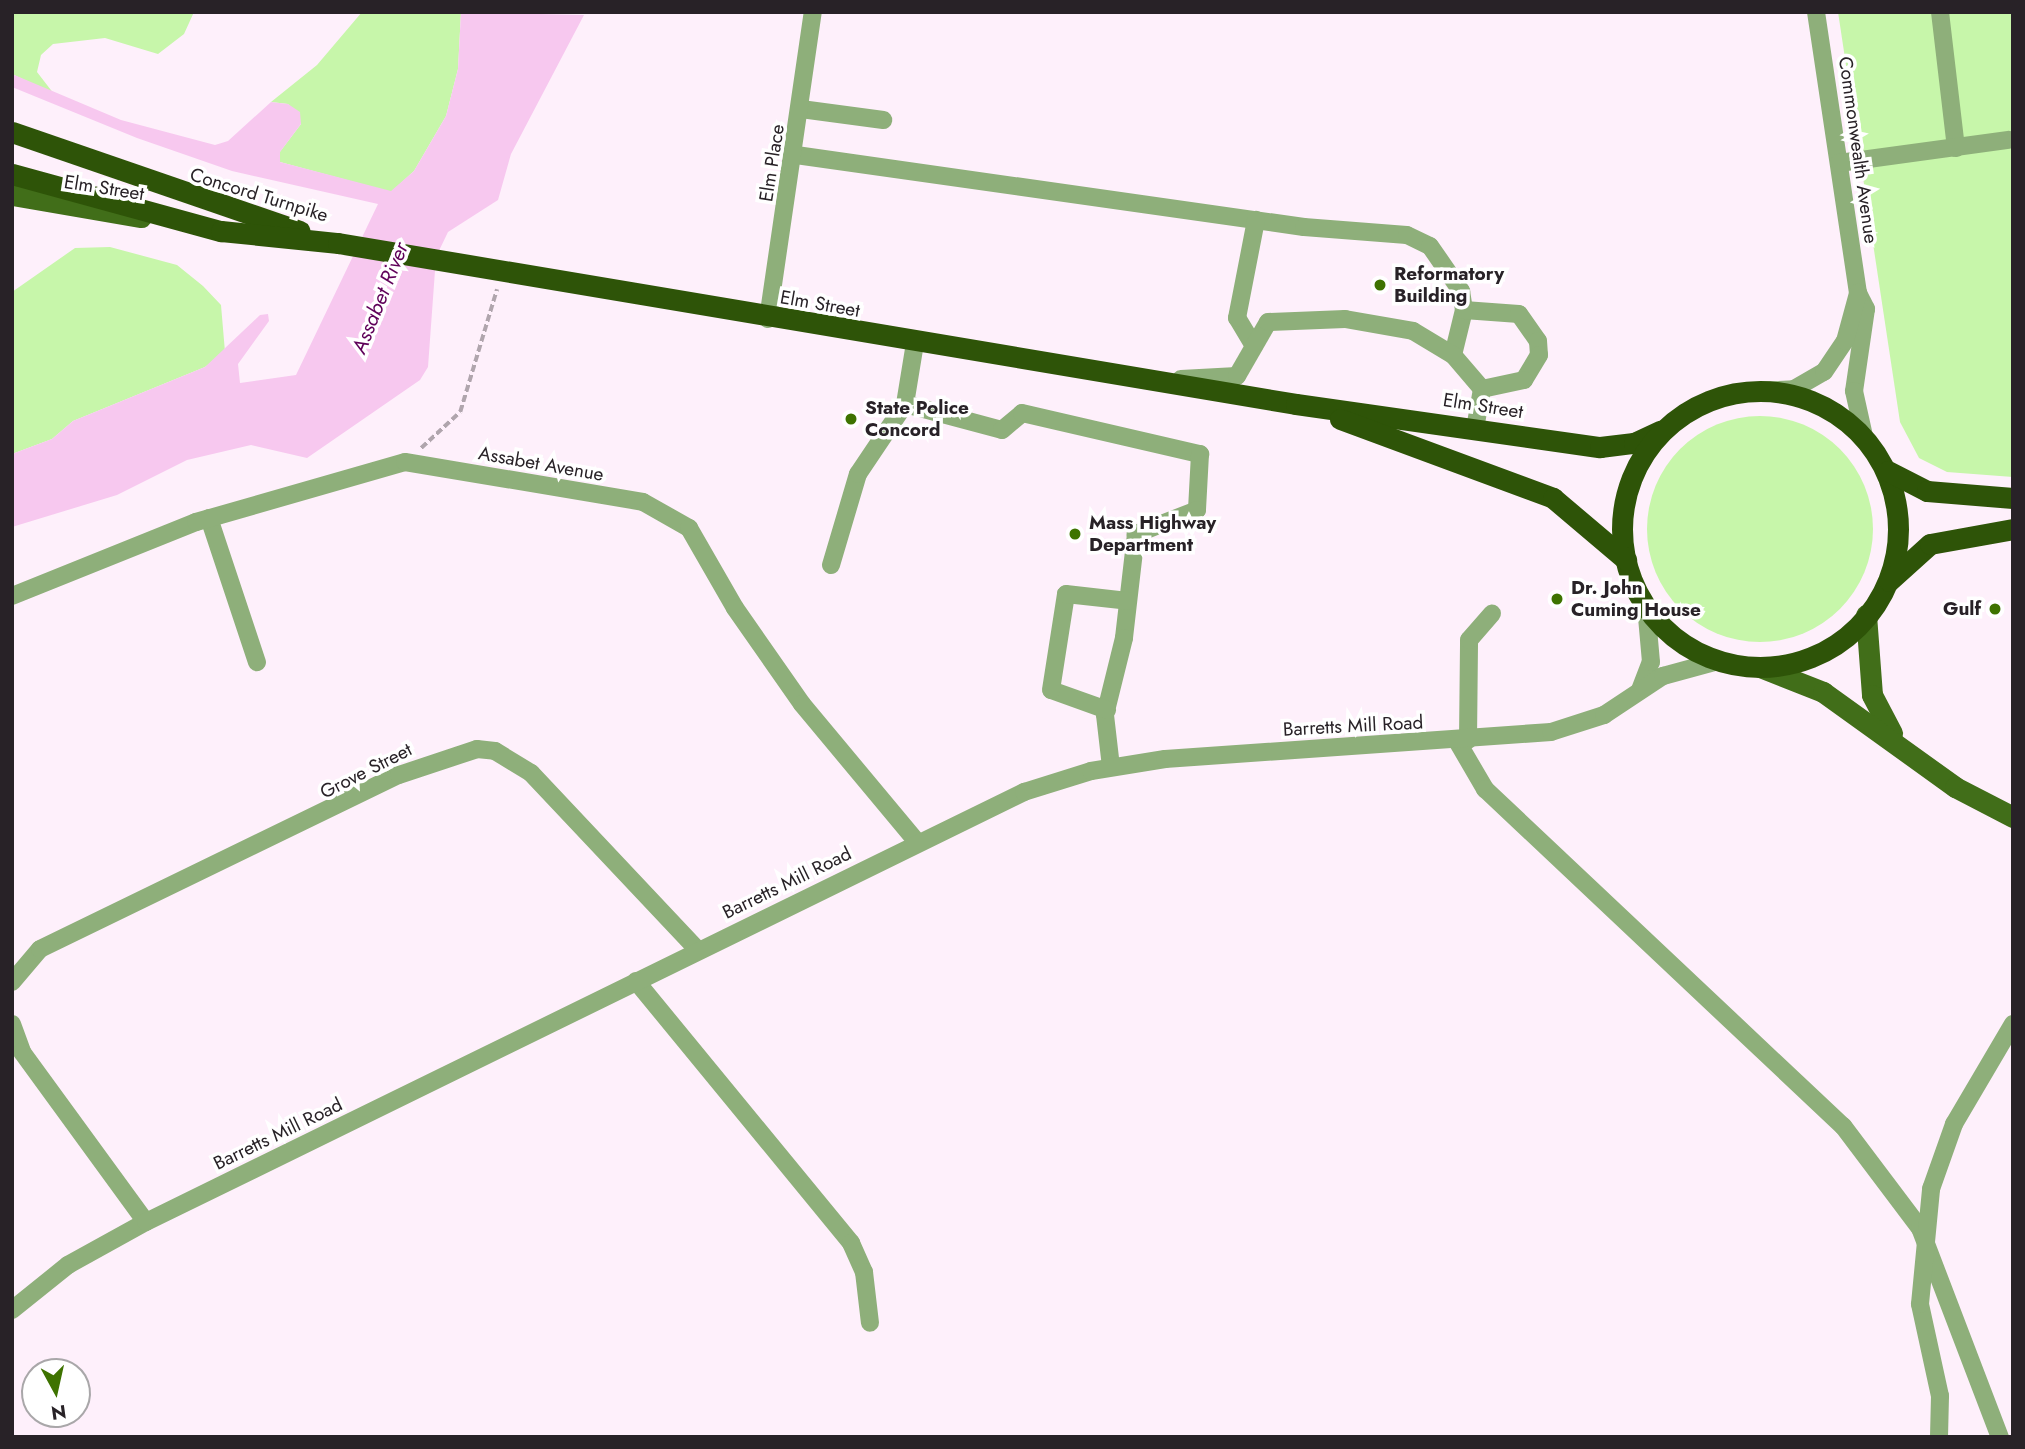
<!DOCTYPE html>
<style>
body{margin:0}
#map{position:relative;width:2025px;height:1449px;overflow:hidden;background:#fef0fb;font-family:Jost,sans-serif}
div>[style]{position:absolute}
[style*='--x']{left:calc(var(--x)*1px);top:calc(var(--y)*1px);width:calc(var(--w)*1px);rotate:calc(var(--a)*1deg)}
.green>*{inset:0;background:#c7f6aa}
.round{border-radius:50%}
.water>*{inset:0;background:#f7c8ef}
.path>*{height:3.5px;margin-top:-1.75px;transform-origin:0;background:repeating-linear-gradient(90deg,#b0a5ad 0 7px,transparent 0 10.5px)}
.minor>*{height:18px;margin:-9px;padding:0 9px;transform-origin:9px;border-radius:9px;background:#8eaf7a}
.major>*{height:21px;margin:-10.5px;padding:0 10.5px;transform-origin:10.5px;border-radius:10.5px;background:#416e19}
.highway>*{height:21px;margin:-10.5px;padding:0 10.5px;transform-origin:10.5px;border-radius:10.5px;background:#2e5408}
.highway>.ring{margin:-10.5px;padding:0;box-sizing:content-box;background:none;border:21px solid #2e5408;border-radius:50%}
.dots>*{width:19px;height:19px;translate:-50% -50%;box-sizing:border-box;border:4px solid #fff;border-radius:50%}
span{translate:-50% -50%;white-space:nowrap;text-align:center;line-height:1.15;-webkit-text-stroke:7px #fff;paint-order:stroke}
.street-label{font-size:19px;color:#282227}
.poi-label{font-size:19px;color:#282227;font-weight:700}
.left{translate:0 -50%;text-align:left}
.right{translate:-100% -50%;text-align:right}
.water-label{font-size:21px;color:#5f0059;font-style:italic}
.frame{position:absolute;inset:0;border:14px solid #282227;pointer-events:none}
.north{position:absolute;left:21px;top:1358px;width:70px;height:70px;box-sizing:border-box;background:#fff;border:2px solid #a9a7a9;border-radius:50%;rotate:172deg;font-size:19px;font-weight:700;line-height:28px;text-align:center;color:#282227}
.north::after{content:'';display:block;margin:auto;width:24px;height:32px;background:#3e7300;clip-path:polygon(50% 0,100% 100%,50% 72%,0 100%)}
</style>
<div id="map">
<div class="green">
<div style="clip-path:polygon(12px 12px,194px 12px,184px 34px,158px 54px,105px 38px,53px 44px,41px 55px,37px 72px,54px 94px,12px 74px)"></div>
<div style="clip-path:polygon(362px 12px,461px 12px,458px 69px,446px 116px,414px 171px,391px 192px,280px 162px,279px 153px,301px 124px,288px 104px,271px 102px,317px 65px)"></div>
<div style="clip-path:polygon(1838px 12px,2013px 12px,2013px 477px,1947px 472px,1919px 458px,1900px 422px)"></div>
<div style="clip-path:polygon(110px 247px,177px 265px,203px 286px,221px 305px,225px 352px,205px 367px,73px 421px,52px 439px,12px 454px,12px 292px,75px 248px)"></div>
<div class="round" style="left:1647px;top:416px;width:226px;height:226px"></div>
</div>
<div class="water">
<div style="clip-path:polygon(461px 12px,584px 15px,511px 154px,498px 200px,448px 232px,436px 257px,428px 367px,420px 380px,307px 458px,251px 445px,187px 460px,117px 495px,12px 527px,12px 454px,52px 439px,73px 421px,205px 367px,260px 315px,268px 314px,269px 321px,238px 364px,240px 383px,296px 375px,378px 204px,232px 171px,137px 138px,12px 87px,12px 74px,121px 120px,215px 145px,228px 141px,271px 102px,288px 104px,300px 112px,301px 124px,280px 152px,280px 162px,391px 191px,414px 171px,446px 116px,458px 69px)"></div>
</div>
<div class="path">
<div style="--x:421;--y:448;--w:53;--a:-42.7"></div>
<div style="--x:460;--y:412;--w:128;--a:-73.3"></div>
</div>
<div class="minor">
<div style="--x:1816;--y:12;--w:284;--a:81.5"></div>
<div style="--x:1858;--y:293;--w:18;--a:63"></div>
<div style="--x:1866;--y:309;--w:83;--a:98.3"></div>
<div style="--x:1854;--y:391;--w:46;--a:77.5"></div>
<div style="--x:1940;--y:12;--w:137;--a:83.3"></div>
<div style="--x:801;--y:109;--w:83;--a:7.6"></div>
<div style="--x:796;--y:155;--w:513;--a:8.07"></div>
<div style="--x:1304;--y:227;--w:103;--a:4.4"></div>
<div style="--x:1407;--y:235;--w:25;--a:26"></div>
<div style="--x:1430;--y:246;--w:55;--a:55.4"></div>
<div style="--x:1461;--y:291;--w:19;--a:81"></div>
<div style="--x:1464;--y:310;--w:46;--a:103.7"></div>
<div style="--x:1453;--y:355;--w:45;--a:49.5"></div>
<div style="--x:1482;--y:389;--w:40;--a:100"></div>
<div style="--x:1839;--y:163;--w:171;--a:-7.8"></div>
<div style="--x:1464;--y:310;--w:55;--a:4.2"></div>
<div style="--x:1519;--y:314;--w:33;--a:55"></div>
<div style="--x:1538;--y:341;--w:14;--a:86"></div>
<div style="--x:1539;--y:355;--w:29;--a:121"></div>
<div style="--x:1524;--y:380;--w:43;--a:167.9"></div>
<div style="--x:768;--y:319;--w:310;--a:-81.7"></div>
<div style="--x:915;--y:343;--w:62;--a:99.3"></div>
<div style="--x:905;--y:404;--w:100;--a:15"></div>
<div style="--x:1002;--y:430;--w:26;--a:-40"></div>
<div style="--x:1022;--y:413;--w:183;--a:13"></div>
<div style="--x:1200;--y:454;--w:56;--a:93.1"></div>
<div style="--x:1197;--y:510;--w:66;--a:158.5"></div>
<div style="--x:1136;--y:534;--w:105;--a:96.6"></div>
<div style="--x:1124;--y:638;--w:79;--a:103.9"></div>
<div style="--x:1105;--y:715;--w:52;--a:83.4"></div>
<div style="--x:1254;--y:346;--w:33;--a:-121"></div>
<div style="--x:1237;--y:318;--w:100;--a:-79"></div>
<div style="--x:1181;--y:379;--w:56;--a:-3.1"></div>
<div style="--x:1237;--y:376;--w:62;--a:-60.1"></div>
<div style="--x:1268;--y:322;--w:77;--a:-2.2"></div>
<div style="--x:1345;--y:319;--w:69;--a:10"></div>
<div style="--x:1413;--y:331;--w:47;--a:31"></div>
<div style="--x:1759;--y:391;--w:35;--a:-3"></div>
<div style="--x:1794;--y:389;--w:34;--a:-30"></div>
<div style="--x:1824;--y:372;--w:37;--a:-56"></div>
<div style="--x:1845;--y:341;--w:50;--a:-74.8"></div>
<div style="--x:209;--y:518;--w:152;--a:71.6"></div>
<div style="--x:831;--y:565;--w:95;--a:-73.5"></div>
<div style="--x:858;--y:474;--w:84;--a:-56.1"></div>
<div style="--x:12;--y:596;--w:198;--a:-21.9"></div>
<div style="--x:196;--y:522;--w:217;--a:-16"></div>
<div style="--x:405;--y:462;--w:241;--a:9.5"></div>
<div style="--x:643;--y:502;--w:53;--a:29.5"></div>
<div style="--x:689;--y:528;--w:92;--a:60.1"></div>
<div style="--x:735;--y:608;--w:117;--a:55.1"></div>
<div style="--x:802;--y:704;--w:181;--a:50.2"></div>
<div style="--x:1640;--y:690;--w:30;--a:-69"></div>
<div style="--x:1651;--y:662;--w:56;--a:-95.1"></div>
<div style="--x:1107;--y:710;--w:59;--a:-160.3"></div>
<div style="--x:1051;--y:690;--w:97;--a:-81.1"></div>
<div style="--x:1066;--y:594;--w:62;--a:6.4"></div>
<div style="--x:1468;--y:740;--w:100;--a:-89.4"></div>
<div style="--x:1469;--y:640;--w:35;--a:-49"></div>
<div style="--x:1457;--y:741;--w:56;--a:59.7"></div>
<div style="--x:1485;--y:789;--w:492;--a:43.3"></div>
<div style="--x:1843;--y:1126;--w:128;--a:53"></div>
<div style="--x:1920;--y:1228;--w:224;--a:69.1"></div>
<div style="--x:636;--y:981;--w:339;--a:50.6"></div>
<div style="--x:851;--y:1243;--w:32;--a:66"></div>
<div style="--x:864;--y:1272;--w:51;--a:83.3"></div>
<div style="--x:12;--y:982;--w:43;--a:-49.7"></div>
<div style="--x:40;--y:949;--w:399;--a:-25.9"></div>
<div style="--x:399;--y:775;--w:82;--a:-18.4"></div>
<div style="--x:477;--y:749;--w:18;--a:6"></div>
<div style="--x:495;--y:751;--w:42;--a:31.4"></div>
<div style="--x:531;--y:773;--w:243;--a:46.7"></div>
<div style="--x:12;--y:1024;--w:30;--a:70"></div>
<div style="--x:22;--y:1052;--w:210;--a:53.9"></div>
<div style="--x:12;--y:1310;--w:72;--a:-38.8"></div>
<div style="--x:68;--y:1265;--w:89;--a:-28.9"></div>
<div style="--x:146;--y:1222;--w:978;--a:-26.09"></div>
<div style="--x:1024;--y:792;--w:70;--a:-17.4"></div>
<div style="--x:1091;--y:771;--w:75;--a:-9.2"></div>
<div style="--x:1165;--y:759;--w:387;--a:-4"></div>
<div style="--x:1551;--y:732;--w:56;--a:-17.8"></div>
<div style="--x:1604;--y:715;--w:71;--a:-33.5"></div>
<div style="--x:1663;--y:676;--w:57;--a:-15.3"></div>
<div style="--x:1939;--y:1437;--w:41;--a:-88.6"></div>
<div style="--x:1940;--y:1396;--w:94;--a:-102.3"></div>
<div style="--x:1920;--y:1304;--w:116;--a:-84.5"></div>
<div style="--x:1931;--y:1189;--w:69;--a:-70.5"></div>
<div style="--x:1954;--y:1124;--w:116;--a:-59.5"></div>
</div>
<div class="major">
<div style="--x:12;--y:195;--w:131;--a:9.7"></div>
<div style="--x:1866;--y:615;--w:80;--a:85.7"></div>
<div style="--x:1872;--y:695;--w:43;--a:62.2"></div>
<div style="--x:1760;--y:667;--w:68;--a:21.6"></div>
<div style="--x:1823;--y:692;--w:163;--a:35.7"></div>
<div style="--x:1955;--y:787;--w:65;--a:27.3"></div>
</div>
<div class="highway">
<div style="--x:12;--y:132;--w:304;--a:19"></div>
<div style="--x:12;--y:174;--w:217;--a:15.3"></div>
<div style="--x:221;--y:231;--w:118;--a:5.9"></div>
<div style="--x:338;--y:243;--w:971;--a:9.54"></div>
<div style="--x:1296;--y:404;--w:307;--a:8.1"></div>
<div style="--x:1600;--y:447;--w:34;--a:-7"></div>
<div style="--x:1634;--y:443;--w:29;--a:-25"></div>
<div class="ring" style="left:1622px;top:391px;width:255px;height:255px"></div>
<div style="--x:1340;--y:419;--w:227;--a:20.3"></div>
<div style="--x:1553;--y:498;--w:96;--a:40.3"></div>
<div style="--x:1888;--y:471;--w:44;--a:27.1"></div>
<div style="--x:1927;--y:491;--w:86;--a:4.7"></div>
<div style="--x:1889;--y:581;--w:55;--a:-42.1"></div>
<div style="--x:1930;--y:544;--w:84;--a:-10.2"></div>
</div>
<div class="dots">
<div style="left:1380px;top:285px;background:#3e7300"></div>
<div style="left:851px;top:419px;background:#3e7300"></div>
<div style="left:1075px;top:534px;background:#3e7300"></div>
<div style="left:1557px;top:599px;background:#3e7300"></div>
<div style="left:1995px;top:609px;background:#3e7300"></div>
</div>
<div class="street-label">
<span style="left:1858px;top:150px;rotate:82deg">Commonwealth Avenue</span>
<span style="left:772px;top:163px;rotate:-81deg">Elm Place</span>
<span style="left:104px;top:188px;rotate:9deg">Elm Street</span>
<span style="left:259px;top:195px;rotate:17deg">Concord Turnpike</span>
<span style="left:820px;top:304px;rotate:10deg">Elm Street</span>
<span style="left:1483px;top:406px;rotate:9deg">Elm Street</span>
<span style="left:541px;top:464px;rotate:10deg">Assabet Avenue</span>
<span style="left:1353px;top:726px;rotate:-3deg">Barretts Mill Road</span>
<span style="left:366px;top:771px;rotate:-27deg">Grove Street</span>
<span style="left:787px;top:883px;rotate:-26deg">Barretts Mill Road</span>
<span style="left:278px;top:1134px;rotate:-26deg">Barretts Mill Road</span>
</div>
<div class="poi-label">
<span class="left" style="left:1394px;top:285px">Reformatory<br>Building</span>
<span class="left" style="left:865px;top:419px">State Police<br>Concord</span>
<span class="left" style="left:1089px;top:534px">Mass Highway<br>Department</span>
<span class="left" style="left:1571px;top:599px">Dr. John<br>Cuming House</span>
<span class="right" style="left:1981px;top:609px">Gulf</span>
</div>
<div class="water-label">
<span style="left:380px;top:298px;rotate:-68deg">Assabet River</span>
</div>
<div class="frame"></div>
<div class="north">N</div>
</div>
